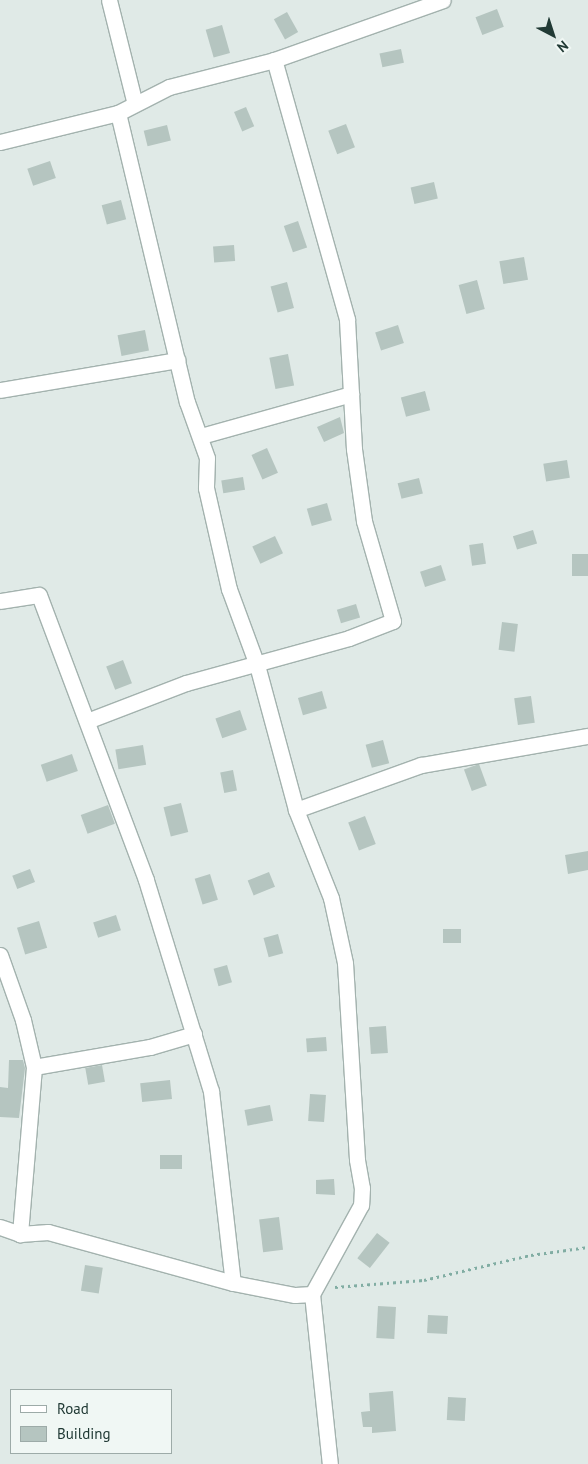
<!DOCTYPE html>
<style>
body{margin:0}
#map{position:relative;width:588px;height:1464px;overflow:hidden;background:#e0eae7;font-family:"PT Sans",sans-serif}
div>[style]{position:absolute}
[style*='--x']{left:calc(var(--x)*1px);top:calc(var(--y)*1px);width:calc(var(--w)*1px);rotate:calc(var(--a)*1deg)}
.building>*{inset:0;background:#b5c5c0;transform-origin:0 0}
.path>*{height:3px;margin-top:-1.5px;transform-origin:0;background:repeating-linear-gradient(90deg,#81ada3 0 2.5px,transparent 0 6.5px)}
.roads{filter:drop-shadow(1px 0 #a3b2ae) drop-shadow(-1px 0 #a3b2ae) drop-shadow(0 1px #a3b2ae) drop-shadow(0 -1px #a3b2ae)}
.minor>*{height:15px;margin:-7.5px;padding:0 7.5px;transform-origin:7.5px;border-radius:7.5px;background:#fff}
span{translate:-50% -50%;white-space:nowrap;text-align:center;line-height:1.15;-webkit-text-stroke:4px #f0f7f4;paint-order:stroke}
.legend{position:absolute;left:10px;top:1389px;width:162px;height:65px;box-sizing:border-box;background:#f0f7f4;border:1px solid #9daba8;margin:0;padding:6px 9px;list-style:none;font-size:15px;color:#213a35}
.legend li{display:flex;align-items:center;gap:10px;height:25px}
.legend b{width:25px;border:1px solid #9daba8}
.north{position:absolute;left:528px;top:10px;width:50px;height:50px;-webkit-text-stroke:4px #f0f7f4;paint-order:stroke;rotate:140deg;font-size:14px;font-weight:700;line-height:20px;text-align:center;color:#213a35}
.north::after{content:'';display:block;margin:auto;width:18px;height:22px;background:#213a35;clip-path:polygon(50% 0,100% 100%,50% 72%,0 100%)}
</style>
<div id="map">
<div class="building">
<div style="left:497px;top:9px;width:19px;height:23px;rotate:69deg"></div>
<div style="left:287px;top:12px;width:23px;height:15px;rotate:61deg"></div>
<div style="left:222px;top:25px;width:29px;height:17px;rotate:74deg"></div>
<div style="left:401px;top:49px;width:14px;height:22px;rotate:78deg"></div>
<div style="left:246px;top:107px;width:21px;height:13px;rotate:67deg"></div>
<div style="left:346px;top:124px;width:25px;height:19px;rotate:69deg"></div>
<div style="left:167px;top:125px;width:16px;height:24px;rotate:76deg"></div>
<div style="left:50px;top:161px;width:18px;height:24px;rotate:71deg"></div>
<div style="left:434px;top:182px;width:17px;height:24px;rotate:77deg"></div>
<div style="left:121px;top:200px;width:20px;height:20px;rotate:75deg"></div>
<div style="left:298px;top:221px;width:28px;height:15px;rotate:71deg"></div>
<div style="left:234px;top:245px;width:16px;height:21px;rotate:86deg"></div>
<div style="left:524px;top:257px;width:23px;height:25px;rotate:80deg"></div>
<div style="left:477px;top:280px;width:30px;height:19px;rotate:75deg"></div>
<div style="left:287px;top:282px;width:27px;height:17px;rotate:75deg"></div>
<div style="left:398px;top:325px;width:19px;height:24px;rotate:72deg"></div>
<div style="left:145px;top:330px;width:21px;height:28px;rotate:79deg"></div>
<div style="left:288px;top:354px;width:32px;height:19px;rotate:79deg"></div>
<div style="left:425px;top:391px;width:20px;height:25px;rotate:75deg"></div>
<div style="clip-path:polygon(340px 417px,344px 433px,324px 442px,317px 427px)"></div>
<div style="left:267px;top:448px;width:27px;height:17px;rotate:66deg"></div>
<div style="left:567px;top:460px;width:18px;height:24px;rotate:81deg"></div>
<div style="left:243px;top:477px;width:13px;height:22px;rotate:81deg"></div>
<div style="left:419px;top:478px;width:16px;height:22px;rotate:76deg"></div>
<div style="left:327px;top:503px;width:18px;height:21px;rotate:74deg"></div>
<div style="left:533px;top:530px;width:14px;height:21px;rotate:73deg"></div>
<div style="left:275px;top:536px;width:19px;height:25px;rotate:65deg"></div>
<div style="left:483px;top:543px;width:21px;height:14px;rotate:82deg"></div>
<div style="left:572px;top:554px;width:16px;height:22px"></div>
<div style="left:441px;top:565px;width:16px;height:22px;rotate:72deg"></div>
<div style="left:356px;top:604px;width:14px;height:20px;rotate:73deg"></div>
<div style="left:502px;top:622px;width:16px;height:28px;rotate:7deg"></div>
<div style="left:123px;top:660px;width:25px;height:18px;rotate:69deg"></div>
<div style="left:322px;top:691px;width:18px;height:25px;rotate:74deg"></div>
<div style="left:531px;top:696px;width:27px;height:17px;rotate:82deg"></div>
<div style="left:240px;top:710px;width:21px;height:26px;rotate:71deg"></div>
<div style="left:383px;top:740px;width:24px;height:18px;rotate:75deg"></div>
<div style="left:143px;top:745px;width:20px;height:28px;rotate:81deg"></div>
<div style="left:72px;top:754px;width:18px;height:33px;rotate:71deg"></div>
<div style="left:479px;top:764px;width:23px;height:16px;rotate:70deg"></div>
<div style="left:233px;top:770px;width:21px;height:13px;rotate:79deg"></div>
<div style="left:181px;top:803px;width:30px;height:18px;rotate:76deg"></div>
<div style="left:108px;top:805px;width:20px;height:29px;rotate:70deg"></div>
<div style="left:365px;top:816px;width:30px;height:18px;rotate:69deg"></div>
<div style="clip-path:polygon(588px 851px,588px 870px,568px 874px,565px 855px)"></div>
<div style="left:30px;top:869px;width:14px;height:19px;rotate:69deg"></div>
<div style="left:269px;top:872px;width:16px;height:23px;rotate:68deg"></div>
<div style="left:210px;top:874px;width:27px;height:16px;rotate:73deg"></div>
<div style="left:116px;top:915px;width:16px;height:24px;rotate:72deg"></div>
<div style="left:39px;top:921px;width:28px;height:23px;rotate:73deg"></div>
<div style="left:443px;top:929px;width:18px;height:14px"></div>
<div style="left:278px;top:934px;width:20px;height:15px;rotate:75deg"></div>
<div style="left:227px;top:965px;width:18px;height:14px;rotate:74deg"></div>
<div style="left:386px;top:1026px;width:27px;height:17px;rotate:86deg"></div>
<div style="left:326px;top:1037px;width:14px;height:20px;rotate:86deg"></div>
<div style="clip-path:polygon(9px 1060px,23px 1060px,25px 1068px,19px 1118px,0 1117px,0 1087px,8px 1088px)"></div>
<div style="left:102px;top:1065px;width:17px;height:17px;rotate:80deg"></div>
<div style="left:170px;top:1080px;width:19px;height:30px;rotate:84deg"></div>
<div style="left:310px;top:1094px;width:16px;height:27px;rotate:4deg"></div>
<div style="left:270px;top:1105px;width:16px;height:26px;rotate:79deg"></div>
<div style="left:160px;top:1155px;width:22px;height:14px"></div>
<div style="clip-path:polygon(334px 1179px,335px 1195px,316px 1194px,316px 1180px)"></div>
<div style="left:279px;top:1217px;width:33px;height:20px;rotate:83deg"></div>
<div style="left:377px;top:1233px;width:16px;height:32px;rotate:38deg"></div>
<div style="left:85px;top:1265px;width:18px;height:26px;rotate:9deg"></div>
<div style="left:378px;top:1306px;width:18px;height:32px;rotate:3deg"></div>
<div style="left:428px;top:1315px;width:20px;height:18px;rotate:3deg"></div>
<div style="clip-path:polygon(393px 1391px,396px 1431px,372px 1433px,372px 1427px,363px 1427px,361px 1412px,370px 1411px,369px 1393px)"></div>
<div style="left:448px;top:1397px;width:18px;height:23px;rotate:3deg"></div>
</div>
<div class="path">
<div style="--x:335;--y:1287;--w:89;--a:-4.5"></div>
<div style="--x:424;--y:1280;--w:110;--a:-13.2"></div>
<div style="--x:531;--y:1255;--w:58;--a:-8"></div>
</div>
<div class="roads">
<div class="minor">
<div style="--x:109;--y:0;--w:107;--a:76"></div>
<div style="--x:118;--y:113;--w:297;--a:76.6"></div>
<div style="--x:187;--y:402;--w:59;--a:70.3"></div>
<div style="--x:207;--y:458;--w:30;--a:92"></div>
<div style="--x:206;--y:488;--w:104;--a:77.2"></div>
<div style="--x:229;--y:589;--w:81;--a:69.8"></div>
<div style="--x:257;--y:665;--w:150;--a:74.9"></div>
<div style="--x:296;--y:810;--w:95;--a:68.3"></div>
<div style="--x:331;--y:898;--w:66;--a:77.8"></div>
<div style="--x:345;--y:963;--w:197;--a:86.5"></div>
<div style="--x:357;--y:1160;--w:28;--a:80"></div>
<div style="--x:362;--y:1188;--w:17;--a:93"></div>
<div style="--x:361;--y:1205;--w:102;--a:118.8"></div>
<div style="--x:312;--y:1294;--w:171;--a:84"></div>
<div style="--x:0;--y:142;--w:122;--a:-13.8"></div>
<div style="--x:118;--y:113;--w:57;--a:-27"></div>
<div style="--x:169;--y:87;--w:108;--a:-14.4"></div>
<div style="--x:274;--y:60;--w:179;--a:-19.5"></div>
<div style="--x:0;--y:390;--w:180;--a:-9.6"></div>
<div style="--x:201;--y:436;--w:156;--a:-15.6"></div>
<div style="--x:0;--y:601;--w:39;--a:-9"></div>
<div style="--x:39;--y:595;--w:304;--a:69.4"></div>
<div style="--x:146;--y:880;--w:221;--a:72.9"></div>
<div style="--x:211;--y:1091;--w:193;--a:83.5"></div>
<div style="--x:87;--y:721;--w:106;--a:-21"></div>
<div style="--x:186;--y:683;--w:169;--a:-15.4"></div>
<div style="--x:349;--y:638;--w:47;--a:-21.1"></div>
<div style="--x:393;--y:621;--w:104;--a:-106.2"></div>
<div style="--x:364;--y:521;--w:73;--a:-97.9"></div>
<div style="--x:354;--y:449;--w:130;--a:-93.1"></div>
<div style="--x:347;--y:319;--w:269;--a:-105.7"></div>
<div style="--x:296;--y:810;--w:133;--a:-19.8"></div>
<div style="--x:421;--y:765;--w:169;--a:-9.9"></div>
<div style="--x:0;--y:955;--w:69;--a:70.5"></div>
<div style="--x:23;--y:1020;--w:48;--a:76.8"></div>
<div style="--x:34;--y:1067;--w:168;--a:94.8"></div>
<div style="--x:34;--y:1067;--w:118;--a:-9.8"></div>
<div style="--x:150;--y:1047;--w:46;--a:-16.5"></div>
<div style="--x:0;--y:1227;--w:21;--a:19"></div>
<div style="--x:20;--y:1234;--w:28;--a:-4"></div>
<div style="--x:48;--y:1232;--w:192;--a:15.4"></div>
<div style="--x:233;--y:1283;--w:63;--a:11"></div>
<div style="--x:295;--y:1295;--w:17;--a:-3"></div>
</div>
</div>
<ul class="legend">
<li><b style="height:6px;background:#fff"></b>Road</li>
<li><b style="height:14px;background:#b5c5c0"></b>Building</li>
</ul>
<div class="north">N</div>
</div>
